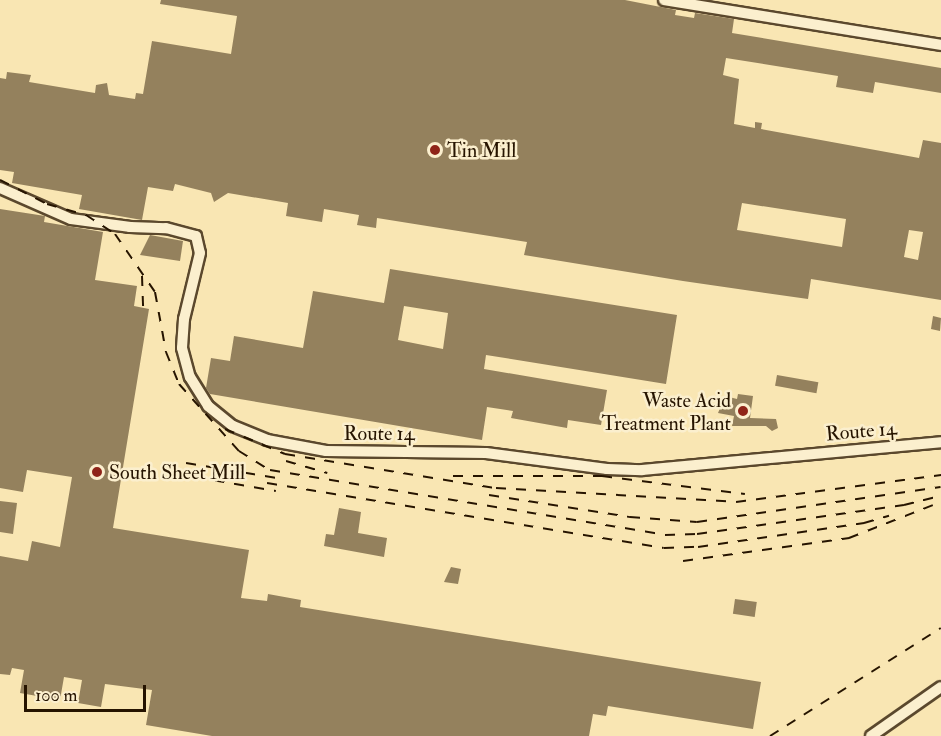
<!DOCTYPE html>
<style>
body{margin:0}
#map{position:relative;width:941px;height:736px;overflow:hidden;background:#f9e6b3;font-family:"IM FELL Double Pica",serif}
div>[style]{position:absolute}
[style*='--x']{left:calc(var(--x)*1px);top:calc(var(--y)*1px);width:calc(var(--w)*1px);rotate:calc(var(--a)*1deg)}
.building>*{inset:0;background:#94815d;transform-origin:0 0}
.roads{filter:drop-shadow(2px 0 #5b482d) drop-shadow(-2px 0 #5b482d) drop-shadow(0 2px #5b482d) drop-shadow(0 -2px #5b482d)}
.minor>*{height:10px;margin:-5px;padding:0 5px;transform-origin:5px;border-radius:5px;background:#fbefce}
.rail>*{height:2px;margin-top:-1px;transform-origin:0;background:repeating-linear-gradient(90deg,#261400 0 10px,transparent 0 20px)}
.dots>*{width:16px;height:16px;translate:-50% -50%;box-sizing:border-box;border:3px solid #fbefce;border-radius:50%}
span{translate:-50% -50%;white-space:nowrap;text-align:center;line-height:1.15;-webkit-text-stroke:5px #fbefce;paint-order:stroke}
.poi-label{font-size:20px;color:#261400}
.left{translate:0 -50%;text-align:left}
.right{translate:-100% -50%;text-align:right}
.street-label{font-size:20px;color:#261400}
.scale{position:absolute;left:24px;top:685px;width:122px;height:27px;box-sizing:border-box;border:3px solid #261400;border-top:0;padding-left:8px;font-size:18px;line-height:21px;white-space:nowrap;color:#261400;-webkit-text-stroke:4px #fbefce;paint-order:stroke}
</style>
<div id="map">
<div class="building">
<div style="clip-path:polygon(evenodd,161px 0,625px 0,676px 10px,675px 15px,694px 18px,695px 13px,734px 19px,732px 33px,941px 68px,941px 93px,875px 82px,873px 93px,836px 87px,838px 76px,726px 58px,723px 75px,739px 79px,734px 124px,755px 128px,755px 122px,762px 123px,761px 129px,919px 158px,923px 140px,941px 143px,941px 300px,811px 279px,808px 299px,683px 281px,524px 255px,527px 242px,377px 218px,376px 228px,357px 225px,359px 215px,324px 209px,322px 222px,286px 216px,288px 203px,228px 193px,214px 202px,211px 193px,175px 184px,173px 191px,148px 187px,142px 220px,79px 209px,82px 195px,12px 183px,14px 172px,0 170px,0 78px,6px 79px,7px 72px,31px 75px,29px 82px,95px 93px,96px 85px,107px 83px,109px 95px,135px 99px,136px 93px,143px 94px,152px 41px,231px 54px,237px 16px,160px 4px,161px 0,742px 203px,846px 219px,842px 247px,737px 230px,742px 203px,161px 0,909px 230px,923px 232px,918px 260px,904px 257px,909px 230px)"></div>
<div style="clip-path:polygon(0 209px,45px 216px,44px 222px,103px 232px,95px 280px,137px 286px,134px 306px,149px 309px,113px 528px,249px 550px,241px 598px,267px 601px,268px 594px,301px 600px,300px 607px,761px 682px,753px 729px,608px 706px,606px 716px,593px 714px,589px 736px,212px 736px,146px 725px,152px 690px,105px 684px,101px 707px,78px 703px,82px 680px,64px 677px,60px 700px,20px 693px,24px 670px,12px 668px,10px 675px,0 674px,0 556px,28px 561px,32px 541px,60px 547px,72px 477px,27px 470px,23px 492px,0 488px)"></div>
<div style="clip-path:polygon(150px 235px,183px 241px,180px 261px,140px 255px)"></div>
<div style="clip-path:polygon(evenodd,390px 269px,677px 315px,666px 384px,486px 355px,484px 369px,607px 390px,601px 425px,568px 420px,567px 428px,511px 418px,513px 411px,487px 407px,482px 440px,210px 394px,206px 388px,211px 358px,230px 361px,234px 336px,303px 348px,313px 291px,384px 303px,390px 269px,404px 306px,448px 313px,443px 349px,398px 340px,404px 306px)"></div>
<div style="clip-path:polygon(933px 316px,941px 318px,940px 331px,931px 329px)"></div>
<div style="left:777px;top:375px;width:42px;height:11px;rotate:10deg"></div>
<div style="clip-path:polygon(738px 394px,753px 396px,750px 418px,776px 419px,778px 428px,772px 431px,766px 426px,732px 426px,734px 416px,718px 413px,725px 396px,737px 399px)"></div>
<div style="clip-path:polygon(0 501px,17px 503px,13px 534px,0 532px)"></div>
<div style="clip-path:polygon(339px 508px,361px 512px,358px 533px,387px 538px,384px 557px,324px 546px,326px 534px,334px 535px)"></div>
<div style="clip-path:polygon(451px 567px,461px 569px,458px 584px,444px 582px)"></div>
<div style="left:735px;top:599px;width:22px;height:15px;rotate:8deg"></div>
</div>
<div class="roads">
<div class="minor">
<div style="--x:664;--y:0;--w:281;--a:9.2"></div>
<div style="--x:0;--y:188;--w:77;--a:23.6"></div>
<div style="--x:71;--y:219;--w:60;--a:7.7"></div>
<div style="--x:130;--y:227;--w:36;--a:2"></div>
<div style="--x:166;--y:228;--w:31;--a:15"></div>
<div style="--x:196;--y:236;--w:17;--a:77"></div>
<div style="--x:200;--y:253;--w:68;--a:103.6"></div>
<div style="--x:184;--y:319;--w:29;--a:94"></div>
<div style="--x:182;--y:348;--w:30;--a:75"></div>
<div style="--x:190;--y:377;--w:34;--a:58"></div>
<div style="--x:208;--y:406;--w:32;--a:39"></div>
<div style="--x:233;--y:426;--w:37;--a:22"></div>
<div style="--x:267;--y:440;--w:60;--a:10.6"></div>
<div style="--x:326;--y:451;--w:160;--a:0.7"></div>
<div style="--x:486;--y:453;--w:122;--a:7.5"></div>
<div style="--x:607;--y:469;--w:35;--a:2"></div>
<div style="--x:642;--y:470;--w:300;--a:-5.3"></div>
<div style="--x:871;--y:736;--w:85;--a:-35"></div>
</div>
</div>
<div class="rail">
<div style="--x:0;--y:180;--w:53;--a:27.1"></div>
<div style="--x:47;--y:204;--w:41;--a:15.8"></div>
<div style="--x:86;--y:215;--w:35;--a:33"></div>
<div style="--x:115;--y:234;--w:70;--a:55.4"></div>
<div style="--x:155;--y:292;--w:61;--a:79.6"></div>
<div style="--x:166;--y:352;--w:35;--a:68"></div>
<div style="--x:179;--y:384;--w:90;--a:48.2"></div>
<div style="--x:239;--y:451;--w:36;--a:32"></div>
<div style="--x:270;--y:470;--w:400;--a:9.3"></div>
<div style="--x:665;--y:535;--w:32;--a:-2"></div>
<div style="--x:697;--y:534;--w:209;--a:-8"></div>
<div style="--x:904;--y:505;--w:34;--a:-14"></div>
<div style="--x:142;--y:276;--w:30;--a:88"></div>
<div style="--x:225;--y:429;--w:65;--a:22.6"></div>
<div style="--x:285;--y:454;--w:214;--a:9.2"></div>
<div style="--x:496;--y:488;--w:240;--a:3.3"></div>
<div style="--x:736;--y:502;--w:207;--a:-7.5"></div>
<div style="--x:286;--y:461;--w:43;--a:16.3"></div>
<div style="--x:186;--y:463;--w:92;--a:9.4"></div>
<div style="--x:453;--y:476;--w:149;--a:0"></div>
<div style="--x:602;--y:476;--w:144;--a:7.2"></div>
<div style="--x:195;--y:477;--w:82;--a:9.8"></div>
<div style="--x:267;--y:483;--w:402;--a:9.3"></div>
<div style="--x:664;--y:548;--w:34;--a:-2"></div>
<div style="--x:698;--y:547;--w:168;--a:-8.2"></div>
<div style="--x:864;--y:523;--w:26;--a:-16"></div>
<div style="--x:489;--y:495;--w:143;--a:8.9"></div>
<div style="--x:630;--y:517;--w:67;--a:4.3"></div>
<div style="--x:697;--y:522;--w:246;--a:-8.2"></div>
<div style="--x:683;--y:561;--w:168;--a:-7.9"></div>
<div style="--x:849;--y:538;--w:90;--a:-21.4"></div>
<div style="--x:770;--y:736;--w:202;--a:-32.3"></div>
</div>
<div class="dots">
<div style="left:435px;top:150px;background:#8f2418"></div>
<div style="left:743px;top:411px;background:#8f2418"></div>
<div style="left:97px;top:472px;background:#8f2418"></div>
</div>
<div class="poi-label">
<span class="left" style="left:447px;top:150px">Tin Mill</span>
<span class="right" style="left:731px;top:412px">Waste Acid<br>Treatment Plant</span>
<span class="left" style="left:109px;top:472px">South Sheet Mill</span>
</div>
<div class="street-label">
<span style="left:861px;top:431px;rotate:-5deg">Route 14</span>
<span style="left:379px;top:433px">Route 14</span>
</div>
<div class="scale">100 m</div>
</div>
